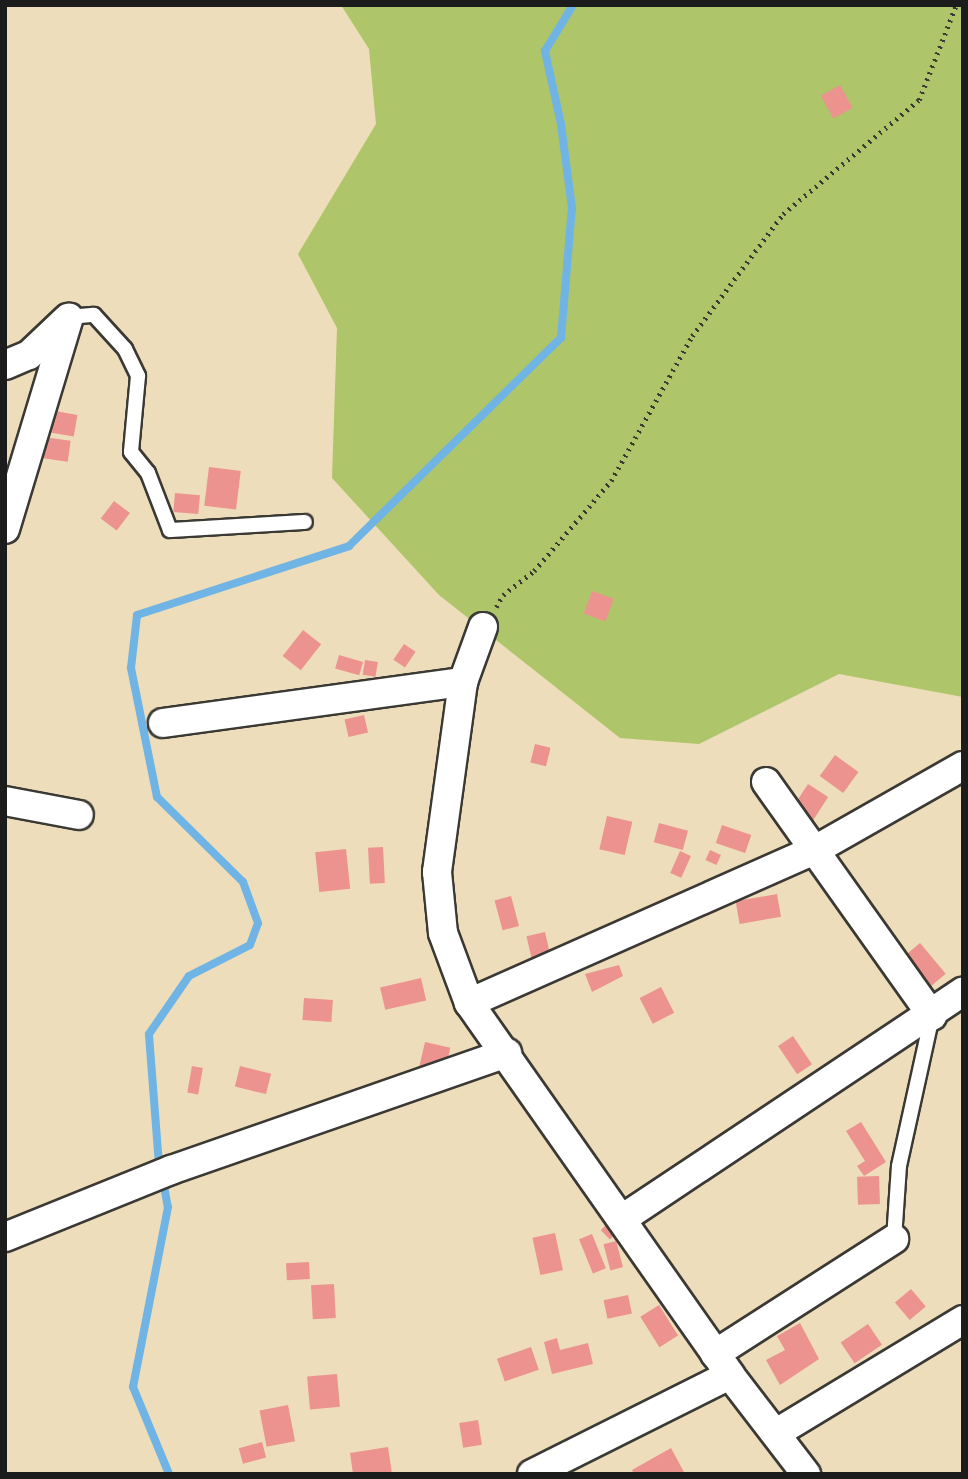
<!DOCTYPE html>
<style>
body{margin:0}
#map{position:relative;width:968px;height:1479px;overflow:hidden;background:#edddba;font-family:"Shantell Sans",sans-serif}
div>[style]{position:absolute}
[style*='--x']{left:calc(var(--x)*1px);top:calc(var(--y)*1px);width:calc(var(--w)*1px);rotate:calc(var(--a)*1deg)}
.green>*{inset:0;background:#aec56a}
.stream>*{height:8px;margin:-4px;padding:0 4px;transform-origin:4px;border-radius:4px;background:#6fb4e5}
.building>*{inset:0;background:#ec938f;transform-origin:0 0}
.path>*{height:4.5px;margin-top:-2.25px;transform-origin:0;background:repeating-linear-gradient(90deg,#3b3934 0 2px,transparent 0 7px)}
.roads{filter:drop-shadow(2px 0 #3b3934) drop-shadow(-2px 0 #3b3934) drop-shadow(0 2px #3b3934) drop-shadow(0 -2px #3b3934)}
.service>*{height:14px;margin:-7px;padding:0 7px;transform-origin:7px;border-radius:7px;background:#fff}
.minor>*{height:28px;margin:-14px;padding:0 14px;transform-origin:14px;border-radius:14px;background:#fff}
span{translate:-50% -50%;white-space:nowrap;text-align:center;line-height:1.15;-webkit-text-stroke:7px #fbf7ec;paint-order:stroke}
.frame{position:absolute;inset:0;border:7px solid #1c1c1c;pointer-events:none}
</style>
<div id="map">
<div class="green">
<div style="clip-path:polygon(341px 5px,963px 5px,963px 697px,839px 674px,699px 744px,620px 738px,439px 595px,332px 478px,337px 328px,298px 254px,376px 124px,369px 49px)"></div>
</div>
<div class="stream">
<div style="--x:159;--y:1165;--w:131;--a:-94.4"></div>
<div style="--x:149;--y:1034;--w:70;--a:-55.4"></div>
<div style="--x:189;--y:976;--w:68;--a:-26.9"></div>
<div style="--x:250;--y:945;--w:23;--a:-70"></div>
<div style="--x:258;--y:923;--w:44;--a:-110.1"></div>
<div style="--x:243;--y:882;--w:121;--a:-135.3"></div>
<div style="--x:157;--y:797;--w:132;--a:-101.4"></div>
<div style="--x:131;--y:668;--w:53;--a:-83.5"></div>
<div style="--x:137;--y:615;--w:223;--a:-18"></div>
<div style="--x:349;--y:546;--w:297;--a:-44.5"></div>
<div style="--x:561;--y:338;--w:130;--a:-85.2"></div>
<div style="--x:572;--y:208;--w:85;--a:-97.5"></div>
<div style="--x:561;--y:124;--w:75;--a:-102.4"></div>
<div style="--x:545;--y:51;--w:54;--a:-58.7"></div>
<div style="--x:163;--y:1180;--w:27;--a:80"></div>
<div style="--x:168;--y:1207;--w:183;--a:101"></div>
<div style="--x:133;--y:1387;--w:94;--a:67.5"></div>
</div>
<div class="building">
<div style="left:840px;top:85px;width:26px;height:22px;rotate:61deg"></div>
<div style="left:44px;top:409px;width:34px;height:22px;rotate:10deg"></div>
<div style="left:36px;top:436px;width:35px;height:21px;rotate:8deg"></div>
<div style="left:209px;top:467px;width:32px;height:39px;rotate:7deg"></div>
<div style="left:175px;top:493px;width:25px;height:19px;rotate:5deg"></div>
<div style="left:114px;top:501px;width:20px;height:22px;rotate:37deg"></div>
<div style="left:592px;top:591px;width:23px;height:24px;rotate:20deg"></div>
<div style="left:303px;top:630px;width:23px;height:33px;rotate:38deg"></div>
<div style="left:404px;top:644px;width:14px;height:19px;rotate:34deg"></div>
<div style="left:339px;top:655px;width:25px;height:14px;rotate:16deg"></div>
<div style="left:365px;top:660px;width:13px;height:15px;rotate:9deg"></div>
<div style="left:364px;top:715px;width:18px;height:20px;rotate:77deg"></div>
<div style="left:535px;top:744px;width:16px;height:19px;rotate:14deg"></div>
<div style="left:835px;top:755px;width:29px;height:26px;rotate:36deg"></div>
<div style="left:808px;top:784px;width:24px;height:29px;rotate:33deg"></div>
<div style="left:607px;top:816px;width:26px;height:34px;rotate:13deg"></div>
<div style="left:659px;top:823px;width:30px;height:20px;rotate:15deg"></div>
<div style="left:722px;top:825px;width:31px;height:19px;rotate:19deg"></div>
<div style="left:383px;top:847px;width:36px;height:15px;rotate:87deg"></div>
<div style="left:346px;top:849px;width:40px;height:31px;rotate:84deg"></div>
<div style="left:710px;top:850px;width:12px;height:11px;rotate:24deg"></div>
<div style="left:680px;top:851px;width:12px;height:24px;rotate:24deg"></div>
<div style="left:777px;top:894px;width:23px;height:42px;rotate:80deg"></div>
<div style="left:511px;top:896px;width:31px;height:17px;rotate:75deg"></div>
<div style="left:545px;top:932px;width:28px;height:19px;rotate:77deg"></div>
<div style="left:920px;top:943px;width:40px;height:21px;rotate:50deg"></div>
<div style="clip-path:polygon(619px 965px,623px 976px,592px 992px,585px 974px)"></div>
<div style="left:421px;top:978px;width:23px;height:42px;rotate:77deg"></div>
<div style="left:661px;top:987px;width:29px;height:24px;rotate:63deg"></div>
<div style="left:304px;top:998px;width:29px;height:22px;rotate:4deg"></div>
<div style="left:793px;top:1036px;width:34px;height:18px;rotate:56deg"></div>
<div style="left:425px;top:1042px;width:26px;height:36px;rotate:13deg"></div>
<div style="left:192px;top:1066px;width:11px;height:27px;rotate:10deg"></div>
<div style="left:240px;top:1066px;width:32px;height:21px;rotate:14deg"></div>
<div style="clip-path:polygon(861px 1122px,886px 1162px,864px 1176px,857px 1166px,865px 1161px,846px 1131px)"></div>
<div style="left:879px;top:1176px;width:28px;height:22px;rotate:88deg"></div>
<div style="left:610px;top:1221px;width:13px;height:13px;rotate:45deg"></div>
<div style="left:555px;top:1233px;width:38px;height:23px;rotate:78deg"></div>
<div style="left:592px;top:1234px;width:37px;height:14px;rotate:68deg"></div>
<div style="left:616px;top:1241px;width:27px;height:13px;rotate:75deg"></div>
<div style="left:309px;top:1262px;width:17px;height:23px;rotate:87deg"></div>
<div style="left:334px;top:1284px;width:34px;height:23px;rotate:87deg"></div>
<div style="left:911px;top:1289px;width:23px;height:21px;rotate:50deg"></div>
<div style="left:628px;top:1295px;width:19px;height:25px;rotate:78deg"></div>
<div style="left:659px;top:1305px;width:36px;height:22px;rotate:58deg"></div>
<div style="clip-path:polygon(800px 1323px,819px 1359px,780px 1385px,766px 1360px,785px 1350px,777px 1336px)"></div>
<div style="left:868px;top:1324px;width:25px;height:33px;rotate:56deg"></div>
<div style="clip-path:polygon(557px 1338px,560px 1350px,588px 1343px,593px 1364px,552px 1374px,544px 1342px)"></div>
<div style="left:531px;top:1347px;width:24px;height:36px;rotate:71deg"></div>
<div style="left:337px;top:1374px;width:33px;height:30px;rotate:85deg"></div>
<div style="left:288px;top:1405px;width:37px;height:29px;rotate:79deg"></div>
<div style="left:478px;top:1420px;width:25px;height:19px;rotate:81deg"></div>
<div style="left:262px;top:1442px;width:16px;height:24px;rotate:75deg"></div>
<div style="clip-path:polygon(388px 1447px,392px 1474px,353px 1474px,350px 1453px)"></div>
<div style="clip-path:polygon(671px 1448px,685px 1474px,634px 1474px,632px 1470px)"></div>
</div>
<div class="path">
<div style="--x:496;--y:607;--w:14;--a:-60"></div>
<div style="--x:503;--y:595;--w:39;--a:-38"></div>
<div style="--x:534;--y:571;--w:118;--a:-49.5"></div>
<div style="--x:611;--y:481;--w:166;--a:-60.8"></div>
<div style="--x:692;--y:336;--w:152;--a:-53.3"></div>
<div style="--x:783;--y:214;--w:177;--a:-40"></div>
<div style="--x:919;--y:100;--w:102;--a:-68.7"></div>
</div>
<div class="roads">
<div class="service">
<div style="--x:69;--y:317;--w:25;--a:-5"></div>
<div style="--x:94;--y:315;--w:46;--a:47.6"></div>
<div style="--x:125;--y:349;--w:30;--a:64"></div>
<div style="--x:138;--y:376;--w:76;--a:95.3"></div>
<div style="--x:131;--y:452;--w:27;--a:51"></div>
<div style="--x:148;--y:473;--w:61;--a:68.9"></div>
<div style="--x:170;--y:530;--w:135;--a:-3.4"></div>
<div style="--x:894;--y:1239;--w:73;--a:-86.1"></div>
<div style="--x:899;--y:1166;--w:154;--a:-77.6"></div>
</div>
<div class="minor">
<div style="--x:5;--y:365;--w:26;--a:-23"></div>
<div style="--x:29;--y:355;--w:52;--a:-43.5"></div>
<div style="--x:5;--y:529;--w:221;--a:-73.2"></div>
<div style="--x:483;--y:627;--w:59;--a:110"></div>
<div style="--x:463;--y:682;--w:192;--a:97.8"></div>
<div style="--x:437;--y:872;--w:61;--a:84.4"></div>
<div style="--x:443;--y:933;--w:75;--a:69.6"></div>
<div style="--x:469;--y:1003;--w:454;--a:54.9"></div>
<div style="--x:730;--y:1375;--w:125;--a:52.5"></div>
<div style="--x:163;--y:723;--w:303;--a:-7.8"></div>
<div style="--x:766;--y:782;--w:287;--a:54.6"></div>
<div style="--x:5;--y:801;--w:75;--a:10.7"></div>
<div style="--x:469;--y:1003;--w:378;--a:-23.9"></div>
<div style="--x:815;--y:850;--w:170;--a:-29.6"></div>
<div style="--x:622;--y:1219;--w:410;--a:-33.7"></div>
<div style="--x:5;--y:1237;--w:179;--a:-22"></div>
<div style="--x:171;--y:1170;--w:356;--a:-19.2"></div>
<div style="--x:715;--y:1354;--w:213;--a:-32.7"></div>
<div style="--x:778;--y:1432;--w:216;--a:-31.2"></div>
<div style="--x:532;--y:1474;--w:221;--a:-26.6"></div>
</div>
</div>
<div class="frame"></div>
</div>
